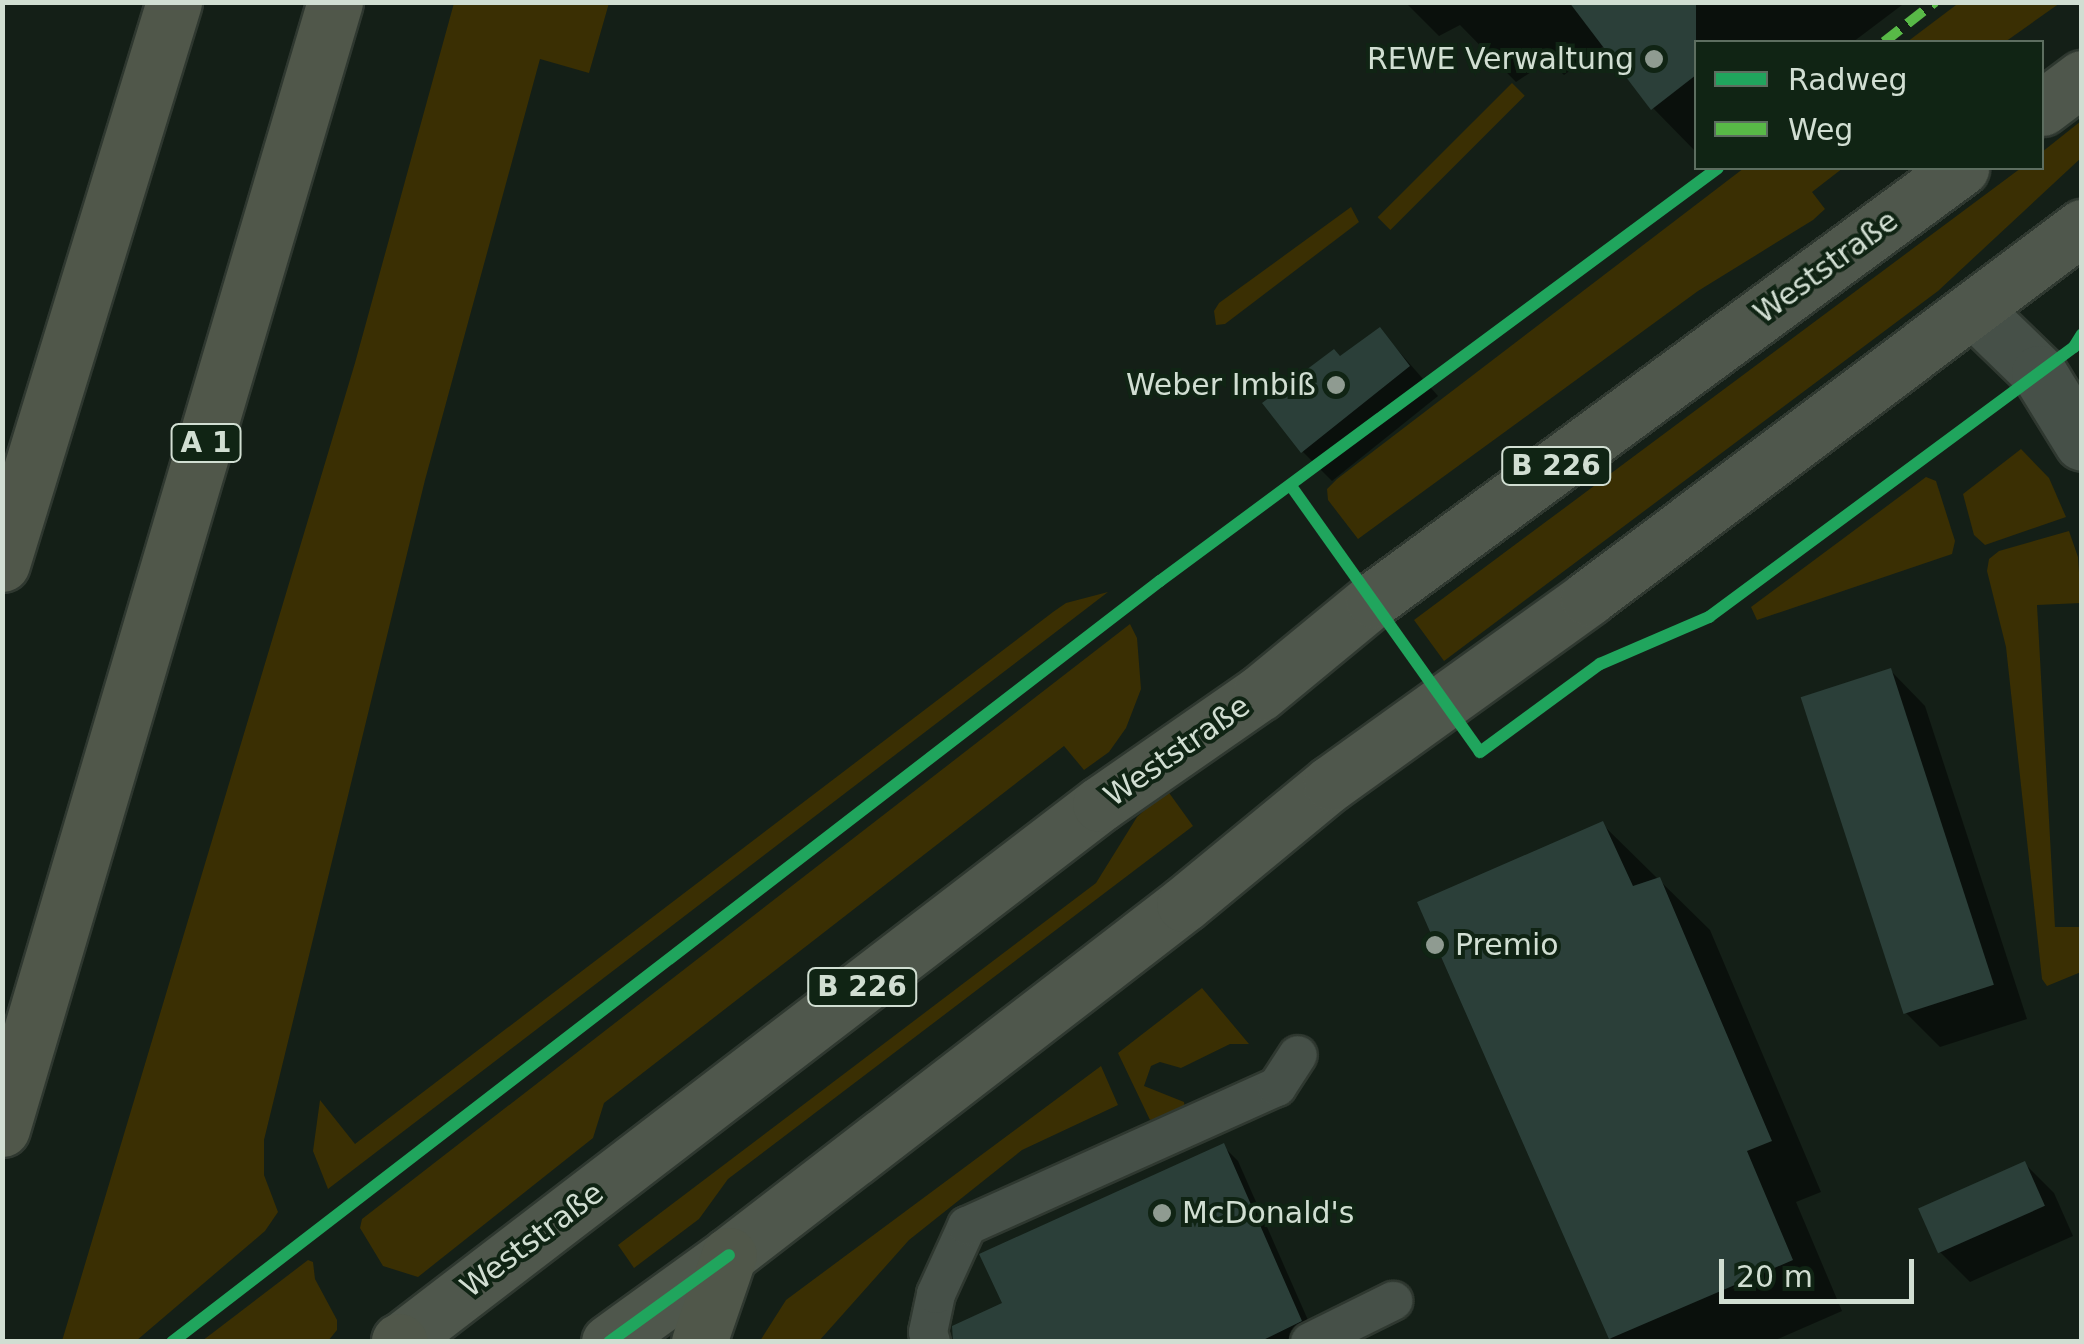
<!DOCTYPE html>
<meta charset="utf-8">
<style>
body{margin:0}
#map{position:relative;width:2084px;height:1344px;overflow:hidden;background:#141f17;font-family:"DejaVu Sans",sans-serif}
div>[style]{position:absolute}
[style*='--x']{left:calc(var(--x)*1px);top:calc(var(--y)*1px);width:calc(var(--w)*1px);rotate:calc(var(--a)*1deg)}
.green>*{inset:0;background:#3a2f03;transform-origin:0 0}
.shadow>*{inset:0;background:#0007}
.building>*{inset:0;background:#2b3f39;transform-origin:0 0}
.roads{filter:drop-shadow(2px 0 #2f3830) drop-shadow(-2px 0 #2f3830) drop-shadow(0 2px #2f3830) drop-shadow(0 -2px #2f3830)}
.lane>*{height:38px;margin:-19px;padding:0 19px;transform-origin:19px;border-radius:19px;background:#465048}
.street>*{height:55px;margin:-27.5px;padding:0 27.5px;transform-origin:27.5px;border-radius:27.5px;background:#465048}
.primary>*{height:55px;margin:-27.5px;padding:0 27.5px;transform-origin:27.5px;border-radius:27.5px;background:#4f574c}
.highway>*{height:55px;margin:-27.5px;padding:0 27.5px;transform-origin:27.5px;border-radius:27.5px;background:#50574a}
.quiet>*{height:10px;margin-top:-5px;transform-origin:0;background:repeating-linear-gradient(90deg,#58b947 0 20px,transparent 0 30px)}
.cycleway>*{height:12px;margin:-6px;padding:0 6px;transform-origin:6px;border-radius:6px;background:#20a55d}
.dots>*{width:28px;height:28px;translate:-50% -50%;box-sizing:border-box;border:5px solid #102414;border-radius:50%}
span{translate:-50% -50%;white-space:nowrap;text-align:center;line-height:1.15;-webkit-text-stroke:8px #102414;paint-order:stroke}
.shield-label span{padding:2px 8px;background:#102414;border:2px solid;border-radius:8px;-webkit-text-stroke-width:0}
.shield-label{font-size:28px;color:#d1ded2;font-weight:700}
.poi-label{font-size:30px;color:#d1ded2}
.right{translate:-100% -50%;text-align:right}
.left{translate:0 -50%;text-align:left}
.street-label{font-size:30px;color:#d1ded2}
.frame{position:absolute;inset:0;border:5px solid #d1ded2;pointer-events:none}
.legend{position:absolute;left:1694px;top:40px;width:350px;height:130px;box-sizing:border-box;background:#102414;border:2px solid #5d6e60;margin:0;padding:12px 18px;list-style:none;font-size:30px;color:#d1ded2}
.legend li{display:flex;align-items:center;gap:20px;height:50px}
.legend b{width:50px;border:2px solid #5d6e60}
.scale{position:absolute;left:1719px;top:1259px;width:195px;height:45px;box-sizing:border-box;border:5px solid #d1ded2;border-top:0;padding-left:12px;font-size:30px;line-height:35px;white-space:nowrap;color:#d1ded2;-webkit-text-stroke:8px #102414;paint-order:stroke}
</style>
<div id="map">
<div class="green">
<div style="clip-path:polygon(1960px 2px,2060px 2px,2060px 3px,2005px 42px,1907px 42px)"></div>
<div style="clip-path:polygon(454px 3px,609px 3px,589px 73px,540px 59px,425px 480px,264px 1140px,264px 1175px,278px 1212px,265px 1231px,136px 1341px,62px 1341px,355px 363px)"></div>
<div style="left:1512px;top:83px;width:18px;height:190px;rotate:45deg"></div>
<div style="clip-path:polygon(2081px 121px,2081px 158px,1938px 291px,1444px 661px,1414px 620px,2021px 168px,2042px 168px,2042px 152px)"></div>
<div style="clip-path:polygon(1744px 168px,1843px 168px,1812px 192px,1825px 209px,1813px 220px,1698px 291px,1358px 539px,1328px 500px,1327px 489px,1337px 479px)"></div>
<div style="clip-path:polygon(1351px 207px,1359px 222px,1225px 324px,1216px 325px,1214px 311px,1219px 303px)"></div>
<div style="clip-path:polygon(2021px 449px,2049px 478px,2066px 517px,1985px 545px,1974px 535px,1963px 494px)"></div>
<div style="clip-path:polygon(1926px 477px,1936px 481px,1955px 541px,1952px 554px,1757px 620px,1751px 607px)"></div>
<div style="clip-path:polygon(2069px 531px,2078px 557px,2081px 603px,2037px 605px,2055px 927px,2081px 927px,2081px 972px,2047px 986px,2042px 979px,2006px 647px,1987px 571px,1989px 559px,1999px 551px)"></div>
<div style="clip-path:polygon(1108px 592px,328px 1189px,313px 1151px,320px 1100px,355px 1144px,1053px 612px,1066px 603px)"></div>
<div style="clip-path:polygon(1130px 624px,1137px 638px,1141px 689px,1126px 728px,1109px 752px,1084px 770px,1064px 746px,604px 1103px,593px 1138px,418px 1277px,383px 1266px,360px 1228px,362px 1219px)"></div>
<div style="clip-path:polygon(1167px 790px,1193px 826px,728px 1179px,699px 1219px,634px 1268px,618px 1245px,1096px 883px,1137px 817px)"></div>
<div style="clip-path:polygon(1202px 988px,1249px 1044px,1230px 1044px,1181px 1068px,1160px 1062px,1151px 1066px,1144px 1086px,1184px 1102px,1185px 1110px,1150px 1120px,1118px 1053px)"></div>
<div style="clip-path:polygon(1101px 1066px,1118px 1105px,1022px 1150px,909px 1240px,819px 1341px,760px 1341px,786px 1300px)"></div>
<div style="clip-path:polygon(308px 1260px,313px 1262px,315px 1279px,337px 1320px,337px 1330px,328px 1341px,202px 1341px)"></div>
</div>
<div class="shadow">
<div style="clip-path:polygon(1405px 2px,1906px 2px,1853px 42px,1696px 42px,1696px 152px,1653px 108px,1605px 45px,1564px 75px,1549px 60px,1516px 82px,1460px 25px,1439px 36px)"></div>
<div style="clip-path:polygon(1380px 330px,1438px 396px,1332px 481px,1303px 452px,1341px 359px)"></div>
<div style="clip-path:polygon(1891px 671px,1925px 706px,2027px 1019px,1940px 1047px,1906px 1013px)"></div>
<div style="clip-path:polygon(1602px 824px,1710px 930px,1821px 1192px,1796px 1202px,1842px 1311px,1771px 1342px,1615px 1342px,1611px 1338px)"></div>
<div style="clip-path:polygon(1223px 1146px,1238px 1161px,1315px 1336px,1303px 1342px,965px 1342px,1005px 1305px)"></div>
<div style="clip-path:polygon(2025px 1164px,2054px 1193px,2073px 1236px,1970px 1282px,1940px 1252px)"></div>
</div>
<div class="building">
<div style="clip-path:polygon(1569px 2px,1696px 2px,1696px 75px,1651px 110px)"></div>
<div style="clip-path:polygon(1380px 327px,1410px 366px,1301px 453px,1262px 403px,1334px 349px,1340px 356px)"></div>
<div style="left:1891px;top:668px;width:333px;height:95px;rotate:72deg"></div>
<div style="clip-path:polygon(1603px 821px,1633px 886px,1660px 877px,1772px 1141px,1747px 1151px,1793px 1260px,1609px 1339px,1417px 902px)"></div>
<div style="clip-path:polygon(1224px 1143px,1302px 1321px,1259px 1342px,953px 1342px,952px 1326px,1002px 1303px,979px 1254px)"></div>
<div style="left:2025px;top:1161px;width:49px;height:117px;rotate:66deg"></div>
</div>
<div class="roads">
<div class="lane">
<div style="--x:931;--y:1342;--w:10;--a:-107"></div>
<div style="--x:928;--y:1332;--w:39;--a:-78"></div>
<div style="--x:936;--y:1294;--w:75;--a:-65.5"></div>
<div style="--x:967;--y:1226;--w:340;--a:-24.2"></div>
<div style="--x:1277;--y:1087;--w:38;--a:-57"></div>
<div style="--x:1310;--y:1342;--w:93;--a:-26.3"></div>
</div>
<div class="street">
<div style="--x:1974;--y:310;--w:91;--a:44.1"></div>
<div style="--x:2039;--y:373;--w:82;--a:58.4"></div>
</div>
<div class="primary">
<div style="--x:2042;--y:108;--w:50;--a:-36.9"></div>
<div style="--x:399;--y:1342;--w:884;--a:-37.51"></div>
<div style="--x:1100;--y:804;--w:195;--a:-34.8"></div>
<div style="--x:1260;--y:693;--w:146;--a:-39.5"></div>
<div style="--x:1373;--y:600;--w:730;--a:-36.3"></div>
<div style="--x:609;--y:1342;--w:148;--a:-35.9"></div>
<div style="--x:729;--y:1255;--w:575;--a:-37.65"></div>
<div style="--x:1184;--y:904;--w:190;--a:-39.5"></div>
<div style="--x:1331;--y:783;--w:317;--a:-35.7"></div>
<div style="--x:1588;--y:598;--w:618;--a:-36.91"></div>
</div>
<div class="highway">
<div style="--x:2;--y:564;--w:588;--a:-72.98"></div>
<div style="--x:2;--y:1129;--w:1175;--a:-73.54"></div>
<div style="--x:399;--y:1341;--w:1;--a:45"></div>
<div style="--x:699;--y:1342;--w:92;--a:-71"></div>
</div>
</div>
<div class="quiet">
<div style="--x:1884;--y:42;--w:65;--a:-38.1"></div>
</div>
<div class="cycleway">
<div style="--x:1291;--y:486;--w:326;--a:54.6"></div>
<div style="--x:1480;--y:752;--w:149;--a:-36.3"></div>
<div style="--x:1600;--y:664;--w:119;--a:-23.3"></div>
<div style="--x:1709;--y:617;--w:454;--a:-36.5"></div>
<div style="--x:2074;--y:347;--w:15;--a:-58"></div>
<div style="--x:172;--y:1342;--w:1247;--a:-37.61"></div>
<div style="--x:1160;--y:581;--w:694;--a:-36.51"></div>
<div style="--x:609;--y:1342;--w:148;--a:-35.9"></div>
</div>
<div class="dots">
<div style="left:1654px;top:59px;background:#8f9b91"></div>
<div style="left:1336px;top:385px;background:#8f9b91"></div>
<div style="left:1435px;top:945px;background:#8f9b91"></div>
<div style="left:1162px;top:1213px;background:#8f9b91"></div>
</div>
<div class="shield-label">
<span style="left:206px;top:443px">A 1</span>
<span style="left:1556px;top:466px">B 226</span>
<span style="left:862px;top:987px">B 226</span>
</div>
<div class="poi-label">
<span class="right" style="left:1634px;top:59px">REWE Verwaltung</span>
<span class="right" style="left:1316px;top:385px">Weber Imbiß</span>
<span class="left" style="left:1455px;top:945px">Premio</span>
<span class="left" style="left:1182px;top:1213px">McDonald's</span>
</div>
<div class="street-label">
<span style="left:1826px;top:267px;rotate:-36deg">Weststraße</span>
<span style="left:1177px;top:751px;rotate:-35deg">Weststraße</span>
<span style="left:532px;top:1240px;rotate:-37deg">Weststraße</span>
</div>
<div class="frame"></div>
<ul class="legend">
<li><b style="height:12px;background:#20a55d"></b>Radweg</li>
<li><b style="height:12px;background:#58b947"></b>Weg</li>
</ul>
<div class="scale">20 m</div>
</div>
